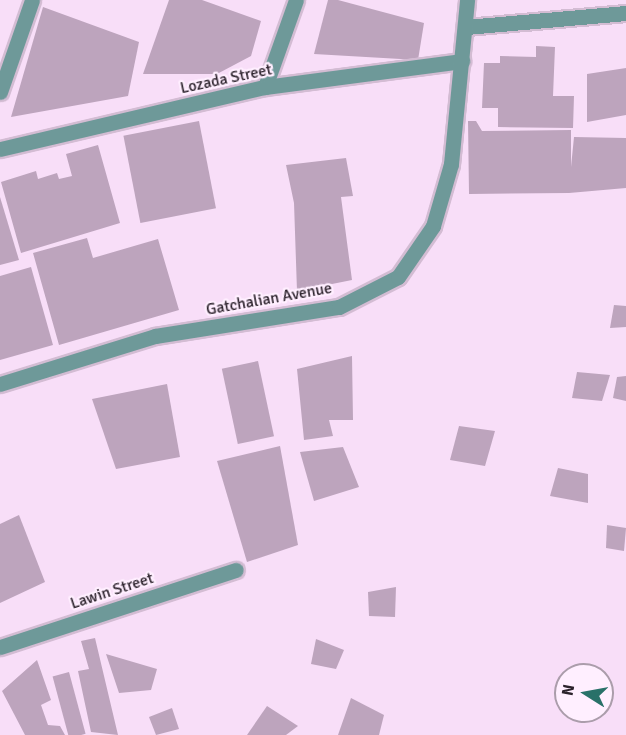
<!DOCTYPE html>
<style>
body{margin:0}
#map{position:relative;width:626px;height:735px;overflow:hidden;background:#f8def8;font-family:Signika,sans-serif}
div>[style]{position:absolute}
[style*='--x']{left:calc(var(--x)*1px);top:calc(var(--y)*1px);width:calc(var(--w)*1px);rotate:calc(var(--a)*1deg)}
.building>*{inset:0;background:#bda4bd;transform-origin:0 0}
.roads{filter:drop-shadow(2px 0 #d3bcd3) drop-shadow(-2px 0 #d3bcd3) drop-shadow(0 2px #d3bcd3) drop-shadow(0 -2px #d3bcd3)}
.minor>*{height:15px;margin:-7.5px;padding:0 7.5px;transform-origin:7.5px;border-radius:7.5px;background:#6e9999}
span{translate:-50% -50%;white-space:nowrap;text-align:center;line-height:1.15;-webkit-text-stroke:4.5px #ffefff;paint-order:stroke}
.street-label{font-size:16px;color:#2c222c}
.north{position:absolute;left:554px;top:663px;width:60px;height:60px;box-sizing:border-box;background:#ffefff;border:2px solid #ab9dab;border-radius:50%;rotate:281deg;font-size:16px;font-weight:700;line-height:24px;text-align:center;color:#2c222c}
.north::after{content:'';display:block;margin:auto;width:21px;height:27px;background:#297169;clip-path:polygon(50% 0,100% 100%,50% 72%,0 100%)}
</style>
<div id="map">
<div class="building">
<div style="clip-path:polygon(169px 0,202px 0,261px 21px,251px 56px,217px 74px,143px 74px)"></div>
<div style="clip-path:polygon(328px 0,338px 0,424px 23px,418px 60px,314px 54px)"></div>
<div style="clip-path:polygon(43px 7px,139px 42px,128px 96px,11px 117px)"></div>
<div style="clip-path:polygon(536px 46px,555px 47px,553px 96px,574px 96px,573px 128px,498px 127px,498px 108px,482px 108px,484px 63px,500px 63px,500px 56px,536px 57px)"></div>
<div style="clip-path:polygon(626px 68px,626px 115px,587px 122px,587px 74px)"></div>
<div style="left:199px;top:121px;width:89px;height:77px;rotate:79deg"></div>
<div style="clip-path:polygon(468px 121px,476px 121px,482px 131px,571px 130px,571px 167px,574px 137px,626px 138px,626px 188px,569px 193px,469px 194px)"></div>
<div style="clip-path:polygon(98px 145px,120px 223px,21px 253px,1px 182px,36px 171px,38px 179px,57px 173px,59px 179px,72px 176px,66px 154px)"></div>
<div style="clip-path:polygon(346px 158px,353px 196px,341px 197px,352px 280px,297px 291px,294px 203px,286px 165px)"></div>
<div style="clip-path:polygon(0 197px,19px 260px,0 265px)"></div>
<div style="clip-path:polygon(87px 238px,93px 258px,158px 239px,179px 310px,59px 345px,33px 253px)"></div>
<div style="clip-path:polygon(31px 267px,53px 345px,0 360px,0 276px)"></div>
<div style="clip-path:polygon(614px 305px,626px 306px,626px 327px,610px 328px)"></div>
<div style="clip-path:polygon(352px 356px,353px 420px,329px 420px,333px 436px,304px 440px,297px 369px)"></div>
<div style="left:258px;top:361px;width:77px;height:37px;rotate:78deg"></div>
<div style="clip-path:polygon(577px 372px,610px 375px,602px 401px,572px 398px)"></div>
<div style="clip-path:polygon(626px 376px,626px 401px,613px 398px,617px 377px)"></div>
<div style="clip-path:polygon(167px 384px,180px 457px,116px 469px,92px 399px)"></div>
<div style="clip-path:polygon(459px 426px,495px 431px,485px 466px,450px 460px)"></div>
<div style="clip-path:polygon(280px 446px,298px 545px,247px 562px,217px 461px)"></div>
<div style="clip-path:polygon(343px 447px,359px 487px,314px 501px,300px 452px)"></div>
<div style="clip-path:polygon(558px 468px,588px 474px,588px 503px,550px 496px)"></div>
<div style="clip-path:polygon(19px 515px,45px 582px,0 603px,0 524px)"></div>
<div style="clip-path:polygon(607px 525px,626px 528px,624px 551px,606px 548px)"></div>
<div style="clip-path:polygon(396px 587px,395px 617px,369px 616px,368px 592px)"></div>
<div style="clip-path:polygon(95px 638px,118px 735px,91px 732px,78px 671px,89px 669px,81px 641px)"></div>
<div style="clip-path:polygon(316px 639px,344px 650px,336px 669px,311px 664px)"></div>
<div style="clip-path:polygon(106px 654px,157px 669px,151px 690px,119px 693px)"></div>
<div style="clip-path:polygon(37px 660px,51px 700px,41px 705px,48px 725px,60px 726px,65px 735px,25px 735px,2px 691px)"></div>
<div style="left:69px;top:672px;width:64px;height:17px;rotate:75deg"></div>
<div style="clip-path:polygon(351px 698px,384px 715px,379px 735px,338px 735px)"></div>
<div style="clip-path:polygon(267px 706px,298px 726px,286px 735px,247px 735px)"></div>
<div style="clip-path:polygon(172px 708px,179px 729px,156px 735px,149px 717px)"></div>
</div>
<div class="roads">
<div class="minor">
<div style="--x:466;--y:27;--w:161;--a:-5"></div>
<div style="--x:265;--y:87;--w:92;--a:-70.4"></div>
<div style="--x:0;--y:92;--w:97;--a:-70.8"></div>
<div style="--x:0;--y:149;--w:272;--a:-13.2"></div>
<div style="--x:265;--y:87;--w:199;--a:-7.5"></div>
<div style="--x:0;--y:384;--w:162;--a:-17.2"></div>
<div style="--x:155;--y:336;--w:186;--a:-9"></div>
<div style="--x:339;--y:307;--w:66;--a:-27"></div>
<div style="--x:398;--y:277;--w:62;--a:-55.5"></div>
<div style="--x:433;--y:226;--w:65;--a:-73.8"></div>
<div style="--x:451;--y:164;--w:165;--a:-84.4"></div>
<div style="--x:0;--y:647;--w:248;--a:-18.1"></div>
</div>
</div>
<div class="street-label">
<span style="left:226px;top:79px;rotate:-12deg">Lozada Street</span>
<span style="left:269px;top:299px;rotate:-10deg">Gatchalian Avenue</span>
<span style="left:112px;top:591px;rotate:-18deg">Lawin Street</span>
</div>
<div class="north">N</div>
</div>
